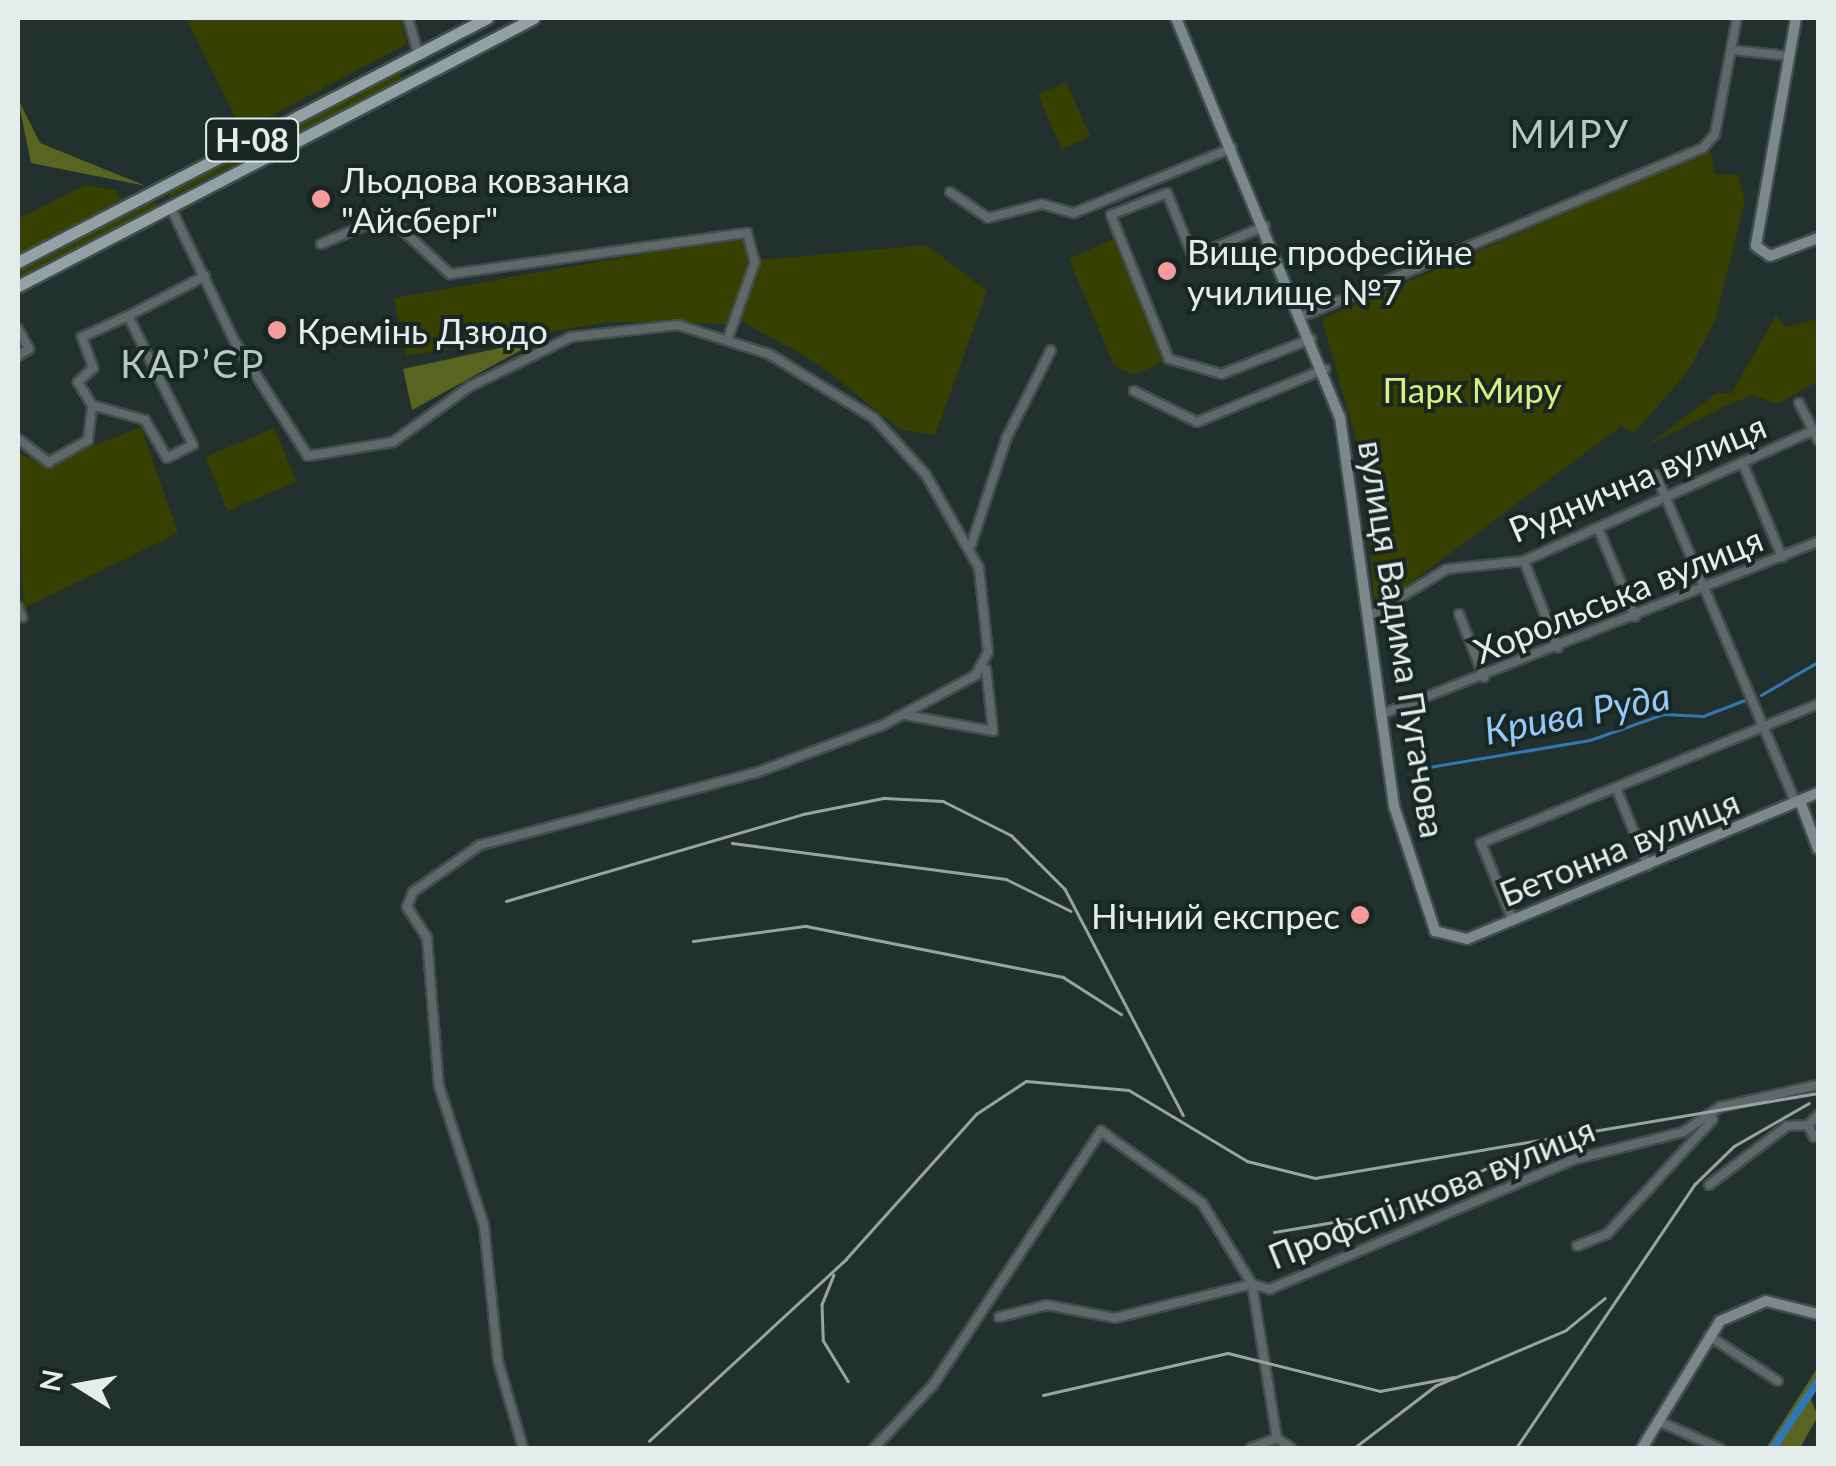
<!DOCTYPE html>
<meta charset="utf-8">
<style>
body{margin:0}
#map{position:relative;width:1836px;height:1466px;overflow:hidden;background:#22312e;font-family:Lato,sans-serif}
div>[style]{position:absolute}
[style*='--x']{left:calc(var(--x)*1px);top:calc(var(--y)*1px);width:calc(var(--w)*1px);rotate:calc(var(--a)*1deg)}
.green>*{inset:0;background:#374000;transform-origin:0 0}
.forest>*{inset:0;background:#596420}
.stream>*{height:2.5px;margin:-1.25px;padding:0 1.25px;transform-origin:1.25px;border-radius:1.25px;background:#3178b3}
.canal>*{height:8px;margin:-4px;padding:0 4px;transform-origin:4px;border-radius:4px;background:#3178b3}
.roads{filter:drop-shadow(2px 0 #414f4c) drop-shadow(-2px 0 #414f4c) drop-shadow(0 2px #414f4c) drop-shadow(0 -2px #414f4c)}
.street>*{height:8px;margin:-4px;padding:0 4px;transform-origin:4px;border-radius:4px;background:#616869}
.secondary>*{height:10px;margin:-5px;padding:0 5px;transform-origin:5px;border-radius:5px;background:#7d888b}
.primary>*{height:11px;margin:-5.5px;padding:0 5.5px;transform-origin:5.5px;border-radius:5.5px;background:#93a1a5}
.rail>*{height:2.5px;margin:-1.25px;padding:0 1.25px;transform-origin:1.25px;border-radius:1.25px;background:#99a4a2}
.dots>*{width:28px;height:28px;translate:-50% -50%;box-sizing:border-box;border:5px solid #192724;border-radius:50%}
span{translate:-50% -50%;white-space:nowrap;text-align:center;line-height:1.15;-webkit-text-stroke:8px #192724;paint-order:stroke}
.shield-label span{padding:2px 8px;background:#192724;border:2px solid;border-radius:8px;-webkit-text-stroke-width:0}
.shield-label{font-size:32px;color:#e4edeb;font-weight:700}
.poi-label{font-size:35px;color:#e4edeb}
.left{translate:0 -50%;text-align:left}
.right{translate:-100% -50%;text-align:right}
.park-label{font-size:35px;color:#dbf07a}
.street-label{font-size:35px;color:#e4edeb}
.neighbourhood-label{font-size:38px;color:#b7c8c5;letter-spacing:2.5px}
.water-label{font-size:38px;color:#95c9f9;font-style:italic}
.frame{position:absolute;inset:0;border:20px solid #e4edeb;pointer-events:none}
.north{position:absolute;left:30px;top:1336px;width:100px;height:100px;-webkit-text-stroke:8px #192724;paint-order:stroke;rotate:281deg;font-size:28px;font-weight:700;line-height:40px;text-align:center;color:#e4edeb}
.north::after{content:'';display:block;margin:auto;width:35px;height:45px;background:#e4edeb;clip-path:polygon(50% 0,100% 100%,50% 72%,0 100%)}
</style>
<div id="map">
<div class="green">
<div style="clip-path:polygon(186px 18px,401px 18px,407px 44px,242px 131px)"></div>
<div style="clip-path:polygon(398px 70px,403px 80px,170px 197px,169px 190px)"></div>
<div style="left:1066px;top:82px;width:60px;height:31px;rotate:66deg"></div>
<div style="clip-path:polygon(1710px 150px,1715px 174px,1738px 175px,1745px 201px,1715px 321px,1688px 371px,1634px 433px,1621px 426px,1375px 609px,1363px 465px,1322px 319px)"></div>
<div style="clip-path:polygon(85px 185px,116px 190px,121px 199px,18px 256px,18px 219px)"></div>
<div style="left:153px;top:198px;width:11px;height:152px;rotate:63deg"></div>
<div style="clip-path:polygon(744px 236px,752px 253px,731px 324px,609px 322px,406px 356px,394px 298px)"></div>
<div style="clip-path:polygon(1113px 239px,1165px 361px,1133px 375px,1114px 365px,1069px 259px)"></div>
<div style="clip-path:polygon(927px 245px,987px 291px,935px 435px,900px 429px,817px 363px,740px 320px,760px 260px)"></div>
<div style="clip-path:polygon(1776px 315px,1785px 327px,1818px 319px,1818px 381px,1777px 404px,1753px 395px,1734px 402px,1646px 446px,1717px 393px,1732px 393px)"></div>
<div style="clip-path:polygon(141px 427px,178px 533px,23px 609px,18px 453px,45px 465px)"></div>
<div style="left:274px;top:428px;width:58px;height:75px;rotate:67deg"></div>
</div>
<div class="forest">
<div style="clip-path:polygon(18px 99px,40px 143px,146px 186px,31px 163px)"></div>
<div style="clip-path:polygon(541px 339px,412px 410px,403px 369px)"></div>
<div style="clip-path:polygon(1818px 1367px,1811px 1400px,1818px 1416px,1800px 1448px,1766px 1448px)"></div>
</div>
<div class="stream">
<div style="--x:1761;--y:695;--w:66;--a:-30.1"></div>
<div style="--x:1417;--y:769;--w:175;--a:-9.5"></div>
<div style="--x:1590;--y:740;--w:78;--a:-19.4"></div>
<div style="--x:1664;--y:714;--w:39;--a:3"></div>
<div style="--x:1703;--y:716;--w:45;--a:-20.9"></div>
</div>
<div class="canal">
<div style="--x:1773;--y:1448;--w:81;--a:-56.1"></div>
</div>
<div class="roads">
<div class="street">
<div style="--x:408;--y:18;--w:36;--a:74"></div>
<div style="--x:1731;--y:50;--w:58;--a:5.9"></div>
<div style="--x:950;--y:192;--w:46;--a:34.4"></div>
<div style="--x:988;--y:218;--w:56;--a:-14.5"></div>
<div style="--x:1042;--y:204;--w:33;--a:16"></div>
<div style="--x:1074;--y:213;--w:171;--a:-22.4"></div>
<div style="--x:170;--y:206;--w:151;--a:64.5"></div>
<div style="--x:235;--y:342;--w:135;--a:57.4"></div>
<div style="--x:308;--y:456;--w:86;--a:-9.4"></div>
<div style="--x:393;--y:442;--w:94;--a:-35.9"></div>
<div style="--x:469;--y:387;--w:114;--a:-26.1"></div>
<div style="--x:571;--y:337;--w:108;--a:-6.4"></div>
<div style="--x:678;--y:325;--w:96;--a:17.7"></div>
<div style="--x:769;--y:354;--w:123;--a:31.4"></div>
<div style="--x:874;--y:418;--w:77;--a:47.6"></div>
<div style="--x:926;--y:475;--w:107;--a:60.3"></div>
<div style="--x:979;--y:568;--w:84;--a:83.9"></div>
<div style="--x:988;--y:652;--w:26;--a:118"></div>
<div style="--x:976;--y:675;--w:106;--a:151.7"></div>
<div style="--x:883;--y:725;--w:137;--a:159.4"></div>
<div style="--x:755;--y:773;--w:284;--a:165.3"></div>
<div style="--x:480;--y:845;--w:82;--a:145"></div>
<div style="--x:413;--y:892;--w:16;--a:112"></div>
<div style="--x:407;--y:907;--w:37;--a:57"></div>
<div style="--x:427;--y:938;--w:148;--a:85.4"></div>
<div style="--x:439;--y:1086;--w:146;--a:72.1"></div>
<div style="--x:484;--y:1225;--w:137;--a:84.1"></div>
<div style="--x:498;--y:1361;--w:91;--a:74"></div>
<div style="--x:1265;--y:226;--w:78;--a:156.7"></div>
<div style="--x:1193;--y:257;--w:69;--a:-112.1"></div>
<div style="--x:1167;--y:193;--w:60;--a:158.6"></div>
<div style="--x:1111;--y:215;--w:155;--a:68.1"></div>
<div style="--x:1169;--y:359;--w:55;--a:15.8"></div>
<div style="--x:1222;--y:374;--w:96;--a:-21.5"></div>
<div style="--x:321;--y:244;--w:72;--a:-23"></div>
<div style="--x:387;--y:216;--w:86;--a:42.6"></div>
<div style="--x:450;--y:274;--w:300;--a:-7.9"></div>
<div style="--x:747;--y:233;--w:30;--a:75"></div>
<div style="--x:755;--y:262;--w:81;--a:109.6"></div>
<div style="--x:128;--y:316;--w:51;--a:155.5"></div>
<div style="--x:82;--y:337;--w:33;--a:70"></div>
<div style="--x:93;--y:368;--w:21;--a:137"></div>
<div style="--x:78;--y:382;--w:27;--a:59"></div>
<div style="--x:92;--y:405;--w:55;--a:15.8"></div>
<div style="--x:145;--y:420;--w:44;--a:59.9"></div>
<div style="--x:167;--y:458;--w:29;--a:-27"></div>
<div style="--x:193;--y:445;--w:144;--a:-116.7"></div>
<div style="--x:128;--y:316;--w:87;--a:-27.5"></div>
<div style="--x:1303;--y:316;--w:434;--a:-22.8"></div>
<div style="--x:1703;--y:148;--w:18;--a:-49"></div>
<div style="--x:1715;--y:134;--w:118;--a:-79.3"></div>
<div style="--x:18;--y:329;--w:23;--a:61"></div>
<div style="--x:29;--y:349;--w:13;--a:148"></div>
<div style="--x:1134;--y:391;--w:70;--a:26.2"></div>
<div style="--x:1197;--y:422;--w:139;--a:-22.5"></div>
<div style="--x:1799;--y:403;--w:42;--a:62.8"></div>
<div style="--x:18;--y:439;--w:39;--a:37"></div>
<div style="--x:49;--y:462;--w:45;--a:-29.4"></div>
<div style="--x:88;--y:440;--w:35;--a:-83"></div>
<div style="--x:1743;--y:464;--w:101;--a:67.2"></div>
<div style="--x:1656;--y:475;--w:357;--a:66.9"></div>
<div style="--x:1598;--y:528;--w:96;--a:67.4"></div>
<div style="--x:971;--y:545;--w:114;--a:-71.6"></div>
<div style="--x:1007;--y:437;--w:97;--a:-63.2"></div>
<div style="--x:1524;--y:561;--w:93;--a:68.7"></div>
<div style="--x:18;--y:607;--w:11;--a:68"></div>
<div style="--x:1459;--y:614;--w:68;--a:68.4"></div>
<div style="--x:1368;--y:617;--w:92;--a:-31.3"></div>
<div style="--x:1447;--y:569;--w:77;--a:-5.9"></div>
<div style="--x:1524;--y:561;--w:323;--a:-24.3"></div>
<div style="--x:905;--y:715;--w:89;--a:10.3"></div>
<div style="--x:993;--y:731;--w:62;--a:-96.4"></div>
<div style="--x:1380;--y:715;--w:471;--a:-21.6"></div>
<div style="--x:1616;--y:788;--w:84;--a:67.7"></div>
<div style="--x:1513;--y:921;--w:84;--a:-112.3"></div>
<div style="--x:1481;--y:843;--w:365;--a:-22.4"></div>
<div style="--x:1814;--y:1137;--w:13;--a:-117"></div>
<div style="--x:1808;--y:1125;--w:14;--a:-45"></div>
<div style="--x:1709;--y:1185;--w:98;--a:-37.1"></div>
<div style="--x:1787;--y:1126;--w:21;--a:-3"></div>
<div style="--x:1577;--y:1246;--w:32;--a:-22"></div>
<div style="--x:1607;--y:1234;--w:156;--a:-47.3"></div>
<div style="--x:999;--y:1317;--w:49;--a:-14"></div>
<div style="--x:1047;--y:1305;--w:69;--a:10.8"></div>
<div style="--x:1115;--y:1318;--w:141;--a:-13.9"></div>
<div style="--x:1252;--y:1284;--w:19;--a:16"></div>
<div style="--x:1270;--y:1289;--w:328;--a:-23.1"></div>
<div style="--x:1572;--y:1160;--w:114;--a:-14.2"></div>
<div style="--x:1683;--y:1132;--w:45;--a:-34"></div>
<div style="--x:1720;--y:1107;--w:100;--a:-12.7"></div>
<div style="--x:1709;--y:1336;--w:82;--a:33.1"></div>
<div style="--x:1658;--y:1421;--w:67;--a:23.9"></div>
<div style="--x:874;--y:1448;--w:86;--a:-46.9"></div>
<div style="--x:933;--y:1385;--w:305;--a:-56.5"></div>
<div style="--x:1101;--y:1131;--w:124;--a:35.5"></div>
<div style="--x:1202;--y:1203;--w:95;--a:58.3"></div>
<div style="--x:1252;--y:1284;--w:156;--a:80.8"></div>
<div style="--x:1277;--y:1438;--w:17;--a:36"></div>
<div style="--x:1251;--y:1448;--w:28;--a:-21"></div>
</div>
<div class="secondary">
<div style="--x:1176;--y:18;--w:431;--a:67.7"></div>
<div style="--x:1340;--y:417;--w:393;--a:82.1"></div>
<div style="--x:1394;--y:806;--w:132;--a:71.8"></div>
<div style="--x:1435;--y:931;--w:33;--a:14"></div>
<div style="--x:1467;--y:939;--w:380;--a:-22.6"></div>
<div style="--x:1796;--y:18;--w:231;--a:100"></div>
<div style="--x:1756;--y:246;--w:17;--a:36"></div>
<div style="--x:1770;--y:256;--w:51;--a:-20.6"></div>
<div style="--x:1800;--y:801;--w:51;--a:69.4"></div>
<div style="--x:1642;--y:1448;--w:149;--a:-58.4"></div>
<div style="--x:1720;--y:1321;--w:50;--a:-23.5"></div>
<div style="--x:1766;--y:1301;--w:54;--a:14"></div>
</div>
<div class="primary">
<div style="--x:18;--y:262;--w:529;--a:-27.49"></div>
<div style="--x:18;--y:286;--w:581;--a:-27.45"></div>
</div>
</div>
<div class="rail">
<div style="--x:732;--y:843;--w:276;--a:7.5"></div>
<div style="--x:1006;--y:879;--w:72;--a:26.2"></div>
<div style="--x:506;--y:901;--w:309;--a:-16.3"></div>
<div style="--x:803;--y:814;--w:83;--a:-11.2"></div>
<div style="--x:884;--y:798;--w:59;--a:2.9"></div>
<div style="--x:943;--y:801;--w:76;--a:26.6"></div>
<div style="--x:1011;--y:835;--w:76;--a:45"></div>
<div style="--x:1065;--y:889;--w:255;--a:62.4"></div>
<div style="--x:693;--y:941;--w:114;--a:-7.6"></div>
<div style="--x:806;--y:926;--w:262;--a:11.2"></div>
<div style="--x:1063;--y:977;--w:69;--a:32.5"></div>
<div style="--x:1274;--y:1232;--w:115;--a:-9.5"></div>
<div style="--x:1387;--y:1213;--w:139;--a:-24.2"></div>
<div style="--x:834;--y:1275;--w:31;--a:112"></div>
<div style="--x:822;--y:1304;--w:36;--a:88"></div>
<div style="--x:823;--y:1340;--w:48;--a:58.6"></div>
<div style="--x:1043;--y:1395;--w:190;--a:-12.8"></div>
<div style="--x:1228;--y:1353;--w:157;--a:14"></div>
<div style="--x:1380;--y:1391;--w:75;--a:-10.7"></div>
<div style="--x:649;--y:1441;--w:268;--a:-42.7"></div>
<div style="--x:846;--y:1259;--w:195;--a:-48.1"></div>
<div style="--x:976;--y:1114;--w:60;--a:-33.4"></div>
<div style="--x:1026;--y:1081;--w:103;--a:5"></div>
<div style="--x:1129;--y:1090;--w:138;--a:31"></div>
<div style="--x:1247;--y:1161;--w:70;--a:14"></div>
<div style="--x:1315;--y:1178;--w:510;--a:-9.59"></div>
<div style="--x:1354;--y:1448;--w:102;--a:-37.4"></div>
<div style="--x:1435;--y:1386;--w:142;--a:-23.1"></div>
<div style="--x:1566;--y:1330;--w:50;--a:-39.4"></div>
<div style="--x:1516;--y:1448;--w:319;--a:-55.9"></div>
<div style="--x:1695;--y:1184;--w:54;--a:-44.3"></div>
<div style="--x:1734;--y:1146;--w:86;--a:-29.8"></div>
</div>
<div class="dots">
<div style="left:321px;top:199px;background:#f59b99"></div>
<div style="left:1167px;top:271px;background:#f59b99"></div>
<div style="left:277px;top:330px;background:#f59b99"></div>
<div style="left:1360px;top:915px;background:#f59b99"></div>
</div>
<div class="shield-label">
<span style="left:252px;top:140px">Н-08</span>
</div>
<div class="poi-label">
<span class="left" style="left:341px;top:199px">Льодова ковзанка<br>"Айсберг"</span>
<span class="left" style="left:1187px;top:271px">Вище професійне<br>училище №7</span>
<span class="left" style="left:297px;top:330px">Кремінь Дзюдо</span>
<span class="right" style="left:1340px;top:915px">Нічний експрес</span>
</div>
<div class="park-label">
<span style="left:1472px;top:389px">Парк Миру</span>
</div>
<div class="street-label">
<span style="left:1637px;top:477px;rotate:-23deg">Руднична вулиця</span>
<span style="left:1618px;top:594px;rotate:-22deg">Хорольська вулиця</span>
<span style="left:1403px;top:639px;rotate:81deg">вулиця Вадима Пугачова</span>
<span style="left:1619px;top:847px;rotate:-22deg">Бетонна вулиця</span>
<span style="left:1431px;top:1192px;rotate:-22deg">Профспілкова вулиця</span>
</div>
<div class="neighbourhood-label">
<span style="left:1570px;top:134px">МИРУ</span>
<span style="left:193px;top:364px">КАР’ЄР</span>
</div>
<div class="water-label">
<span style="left:1577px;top:713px;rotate:-11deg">Крива Руда</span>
</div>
<div class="frame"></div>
<div class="north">N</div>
</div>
